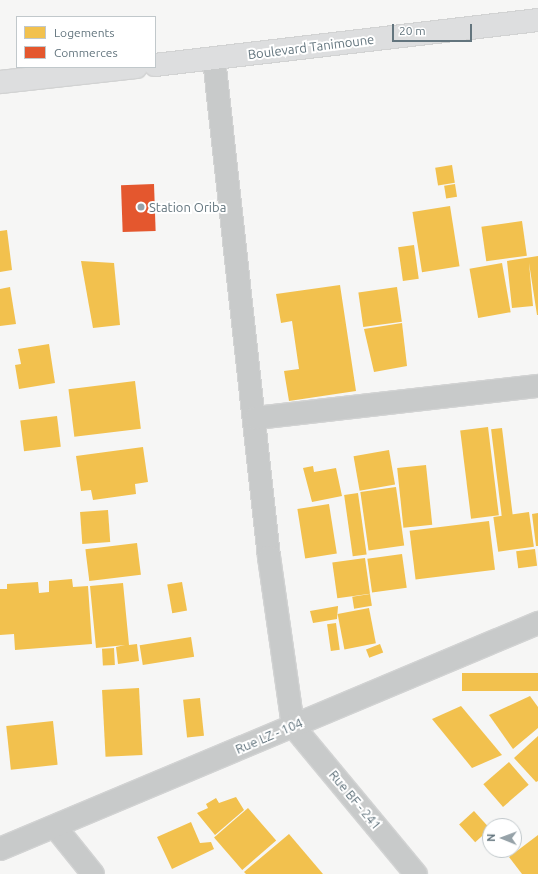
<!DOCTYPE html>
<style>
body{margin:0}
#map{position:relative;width:538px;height:874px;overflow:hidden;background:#f6f6f5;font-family:Ubuntu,sans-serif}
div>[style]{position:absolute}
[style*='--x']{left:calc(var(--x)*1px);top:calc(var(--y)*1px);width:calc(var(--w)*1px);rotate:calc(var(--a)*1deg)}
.homes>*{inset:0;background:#f2c14e;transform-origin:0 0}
.shops>*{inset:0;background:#e4572e;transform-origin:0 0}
.roads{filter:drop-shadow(1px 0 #d2d3d3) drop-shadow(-1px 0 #d2d3d3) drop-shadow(0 1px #d2d3d3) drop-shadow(0 -1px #d2d3d3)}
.minor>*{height:22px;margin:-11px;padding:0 11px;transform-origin:11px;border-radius:11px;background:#c8caca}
.major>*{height:22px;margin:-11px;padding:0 11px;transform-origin:11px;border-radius:11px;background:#dddedf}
.dots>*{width:11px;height:11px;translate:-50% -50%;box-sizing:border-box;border:2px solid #fff;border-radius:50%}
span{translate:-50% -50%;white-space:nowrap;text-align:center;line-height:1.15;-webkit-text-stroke:4px #fff;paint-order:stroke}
.street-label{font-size:13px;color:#63757e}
.poi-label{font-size:13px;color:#63757e}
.left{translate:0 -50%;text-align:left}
.legend{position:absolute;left:16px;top:16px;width:140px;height:52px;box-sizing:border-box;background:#fff;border:1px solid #c1c8cb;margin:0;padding:5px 7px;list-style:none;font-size:12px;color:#63757e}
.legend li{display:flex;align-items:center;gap:8px;height:20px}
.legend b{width:20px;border:1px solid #c1c8cb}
.north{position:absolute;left:482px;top:818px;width:40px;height:40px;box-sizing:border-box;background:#fff;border:1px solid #c1c8cb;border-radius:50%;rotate:271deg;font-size:11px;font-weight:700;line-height:16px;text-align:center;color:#63757e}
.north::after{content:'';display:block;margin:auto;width:14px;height:18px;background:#96a2a8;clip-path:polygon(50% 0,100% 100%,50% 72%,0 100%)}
.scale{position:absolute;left:392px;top:24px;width:80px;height:18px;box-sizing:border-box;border:2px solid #63757e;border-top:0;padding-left:5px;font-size:12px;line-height:14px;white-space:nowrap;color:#63757e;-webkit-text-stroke:3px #fff;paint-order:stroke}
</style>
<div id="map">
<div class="homes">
<div style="left:452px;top:165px;width:18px;height:17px;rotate:81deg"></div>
<div style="left:455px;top:184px;width:13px;height:11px;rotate:81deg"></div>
<div style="left:450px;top:206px;width:61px;height:38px;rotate:81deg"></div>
<div style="left:522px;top:221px;width:35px;height:41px;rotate:82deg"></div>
<div style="clip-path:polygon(7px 230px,12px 270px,0 272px,0 231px)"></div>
<div style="left:414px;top:245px;width:34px;height:16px;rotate:82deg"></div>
<div style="clip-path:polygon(538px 256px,538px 315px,537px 315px,529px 263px,533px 306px,512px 308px,507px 261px)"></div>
<div style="clip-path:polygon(81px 261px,114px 263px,120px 325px,93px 328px)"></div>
<div style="left:502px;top:263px;width:50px;height:33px;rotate:80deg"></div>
<div style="clip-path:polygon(340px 285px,356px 391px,289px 401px,284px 371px,299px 369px,292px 321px,281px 323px,276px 294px)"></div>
<div style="clip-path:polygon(10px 287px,16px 324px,0 326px,0 289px)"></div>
<div style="left:397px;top:287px;width:35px;height:39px;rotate:82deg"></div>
<div style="clip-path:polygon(402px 323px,407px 366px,374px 372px,364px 329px)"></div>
<div style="clip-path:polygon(49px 344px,55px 383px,19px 389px,15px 365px,21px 364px,18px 349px)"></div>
<div style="left:135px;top:381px;width:48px;height:67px;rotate:83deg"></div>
<div style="left:57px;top:416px;width:31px;height:37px;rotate:83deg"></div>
<div style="left:488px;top:427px;width:89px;height:28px;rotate:83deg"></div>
<div style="left:502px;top:428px;width:88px;height:11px;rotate:83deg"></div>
<div style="clip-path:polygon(143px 447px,148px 482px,135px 484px,136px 494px,93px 500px,91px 490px,81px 491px,76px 456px)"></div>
<div style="left:389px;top:450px;width:35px;height:36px;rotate:80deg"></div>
<div style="left:426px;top:465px;width:60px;height:29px;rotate:84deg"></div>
<div style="clip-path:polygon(313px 466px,314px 472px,336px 468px,342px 496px,312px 502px,303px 468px)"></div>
<div style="left:396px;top:487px;width:59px;height:36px;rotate:82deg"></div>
<div style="left:358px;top:493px;width:62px;height:14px;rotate:82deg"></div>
<div style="left:329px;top:504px;width:50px;height:32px;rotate:81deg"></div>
<div style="left:108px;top:510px;width:32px;height:28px;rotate:86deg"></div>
<div style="left:529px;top:512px;width:35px;height:36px;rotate:82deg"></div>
<div style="clip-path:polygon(538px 513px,538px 546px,536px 546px,532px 514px)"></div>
<div style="left:489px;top:521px;width:49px;height:80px;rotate:83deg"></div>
<div style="left:137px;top:543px;width:32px;height:52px;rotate:83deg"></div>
<div style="left:535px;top:549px;width:17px;height:19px;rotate:83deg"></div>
<div style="left:402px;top:554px;width:34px;height:35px;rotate:82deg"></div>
<div style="left:365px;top:558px;width:36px;height:33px;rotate:82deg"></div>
<div style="clip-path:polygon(72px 579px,73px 587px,88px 586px,92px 644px,15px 650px,14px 634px,0 635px,0 589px,7px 589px,7px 584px,38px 582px,39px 593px,49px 592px,49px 581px)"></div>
<div style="left:182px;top:582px;width:29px;height:15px;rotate:80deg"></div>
<div style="clip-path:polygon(123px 583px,129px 645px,137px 644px,139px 661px,118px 664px,116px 647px,125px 645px,96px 648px,90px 586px)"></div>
<div style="left:370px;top:594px;width:12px;height:18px;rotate:81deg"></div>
<div style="clip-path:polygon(338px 606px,337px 619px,313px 623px,310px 611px)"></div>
<div style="left:369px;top:608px;width:36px;height:32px;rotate:79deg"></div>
<div style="left:336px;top:623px;width:27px;height:9px;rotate:82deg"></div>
<div style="left:191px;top:637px;width:20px;height:52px;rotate:81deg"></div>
<div style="left:380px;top:644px;width:9px;height:15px;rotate:69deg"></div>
<div style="left:114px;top:648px;width:17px;height:12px;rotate:87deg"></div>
<div style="left:538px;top:673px;width:18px;height:76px;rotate:90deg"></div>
<div style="left:139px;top:688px;width:67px;height:37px;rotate:87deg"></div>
<div style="clip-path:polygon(530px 696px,538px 707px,538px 728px,513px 749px,489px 715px)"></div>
<div style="left:200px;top:698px;width:38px;height:17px;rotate:84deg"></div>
<div style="clip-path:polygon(461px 706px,502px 755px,472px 768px,432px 719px)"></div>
<div style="left:53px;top:721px;width:44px;height:47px;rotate:84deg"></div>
<div style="clip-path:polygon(538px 736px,538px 781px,536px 782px,514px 758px)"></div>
<div style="left:509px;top:762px;width:30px;height:34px;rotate:49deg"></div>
<div style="clip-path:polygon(236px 797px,244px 810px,215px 835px,197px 813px,208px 808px,206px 804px,216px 798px,219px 803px)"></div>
<div style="left:248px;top:808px;width:43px;height:45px;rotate:49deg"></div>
<div style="left:474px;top:811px;width:24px;height:20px;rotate:48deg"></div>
<div style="clip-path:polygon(191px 822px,200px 843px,211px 842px,214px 849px,172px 869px,157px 837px)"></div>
<div style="clip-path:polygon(289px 834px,323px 874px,246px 874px,244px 872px)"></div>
<div style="clip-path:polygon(538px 835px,538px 874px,522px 874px,509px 857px)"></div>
</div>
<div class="shops">
<div style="left:154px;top:184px;width:47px;height:33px;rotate:88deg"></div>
</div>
<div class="roads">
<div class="minor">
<div style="--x:214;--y:59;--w:501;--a:83.7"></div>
<div style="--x:269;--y:557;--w:171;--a:81.9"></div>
<div style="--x:256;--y:418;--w:284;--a:-6.5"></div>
<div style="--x:293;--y:726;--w:192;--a:50.3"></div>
<div style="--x:56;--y:828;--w:59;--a:51.2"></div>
<div style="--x:0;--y:849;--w:584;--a:-22.79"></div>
</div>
<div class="major">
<div style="--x:155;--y:65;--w:386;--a:-6.7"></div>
<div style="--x:0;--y:82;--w:137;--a:-6.3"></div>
</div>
</div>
<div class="dots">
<div style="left:141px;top:207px;background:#96a2a8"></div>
</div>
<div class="street-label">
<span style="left:311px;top:47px;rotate:-7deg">Boulevard Tanimoune</span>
<span style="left:269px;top:736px;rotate:-23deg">Rue LZ - 104</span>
<span style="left:355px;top:800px;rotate:50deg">Rue BF - 241</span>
</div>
<div class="poi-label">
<span class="left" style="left:149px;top:207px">Station Oriba</span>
</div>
<ul class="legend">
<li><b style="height:11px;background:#f2c14e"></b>Logements</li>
<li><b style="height:11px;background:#e4572e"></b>Commerces</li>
</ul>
<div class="north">N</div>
<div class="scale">20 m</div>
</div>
